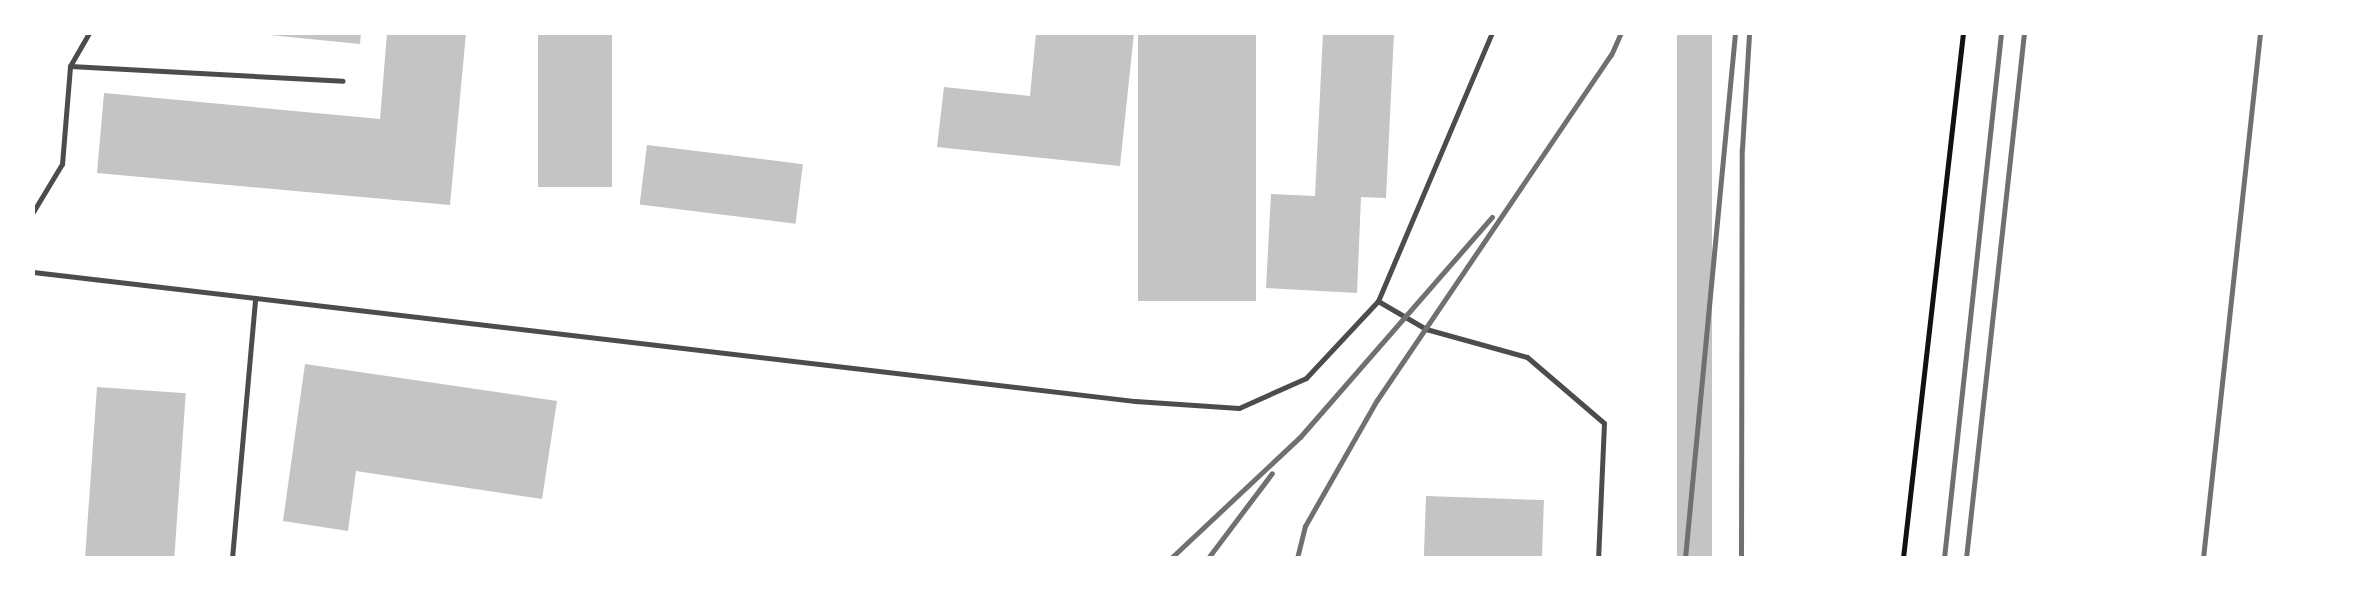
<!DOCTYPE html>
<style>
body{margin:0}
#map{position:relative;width:2367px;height:591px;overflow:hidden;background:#fff;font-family:Georgia,serif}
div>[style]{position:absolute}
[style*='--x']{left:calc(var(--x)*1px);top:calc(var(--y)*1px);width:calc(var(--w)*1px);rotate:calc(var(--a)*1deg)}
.building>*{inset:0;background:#c4c4c4;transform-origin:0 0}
.path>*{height:4.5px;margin:-2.25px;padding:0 2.25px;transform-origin:2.25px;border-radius:2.25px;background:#111}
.service>*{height:5px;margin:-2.5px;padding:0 2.5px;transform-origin:2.5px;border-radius:2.5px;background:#4c4c4c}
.rail>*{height:5px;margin:-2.5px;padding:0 2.5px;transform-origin:2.5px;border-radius:2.5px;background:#707070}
span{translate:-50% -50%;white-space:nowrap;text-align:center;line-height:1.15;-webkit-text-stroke:5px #fff;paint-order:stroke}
.frame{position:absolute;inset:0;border:35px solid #fff;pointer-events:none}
</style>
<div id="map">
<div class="building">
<div style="clip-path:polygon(250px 33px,361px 33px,360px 44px)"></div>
<div style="clip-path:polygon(387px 33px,466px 33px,450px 205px,97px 173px,104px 93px,380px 119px)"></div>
<div style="left:538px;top:33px;width:74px;height:154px"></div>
<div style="clip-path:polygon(1036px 33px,1134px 33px,1120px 166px,937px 147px,944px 87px,1030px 96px)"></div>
<div style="left:1138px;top:33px;width:118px;height:268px"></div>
<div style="clip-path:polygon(1323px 33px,1394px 33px,1386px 198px,1361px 197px,1357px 293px,1266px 288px,1271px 194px,1315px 196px)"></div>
<div style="left:1677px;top:33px;width:35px;height:527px"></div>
<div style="left:647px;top:145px;width:157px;height:60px;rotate:7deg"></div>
<div style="clip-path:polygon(305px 364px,557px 401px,542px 499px,356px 471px,348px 531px,283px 521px)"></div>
<div style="left:97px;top:387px;width:89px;height:171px;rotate:4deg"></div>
<div style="left:1426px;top:496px;width:118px;height:62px;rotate:2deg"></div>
</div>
<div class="path">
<div style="--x:1903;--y:558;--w:528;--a:-83.48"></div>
</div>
<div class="service">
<div style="--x:70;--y:66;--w:38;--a:-60"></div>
<div style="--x:33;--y:212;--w:56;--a:-58.9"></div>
<div style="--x:62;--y:164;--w:98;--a:-85.3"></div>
<div style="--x:70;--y:66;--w:273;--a:3.1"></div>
<div style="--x:33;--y:272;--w:1110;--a:6.68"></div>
<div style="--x:1135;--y:401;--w:104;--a:3.9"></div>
<div style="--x:1239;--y:408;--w:73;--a:-24.1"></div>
<div style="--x:1306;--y:378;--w:105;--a:-46.9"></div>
<div style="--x:1378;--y:301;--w:291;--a:-67"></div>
<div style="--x:1378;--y:301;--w:56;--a:30.3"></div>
<div style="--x:1426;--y:329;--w:105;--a:15.5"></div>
<div style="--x:1527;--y:357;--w:101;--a:40.6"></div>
<div style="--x:1604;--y:423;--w:135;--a:92.5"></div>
<div style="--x:232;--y:558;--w:261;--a:-84.9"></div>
</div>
<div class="rail">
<div style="--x:1171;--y:558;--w:177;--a:-43.2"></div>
<div style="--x:1300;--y:437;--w:292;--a:-48.9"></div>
<div style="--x:1208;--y:558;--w:106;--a:-53"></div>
<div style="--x:1297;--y:558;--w:33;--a:-76"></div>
<div style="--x:1305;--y:526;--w:145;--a:-60.3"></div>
<div style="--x:1377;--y:400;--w:417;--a:-55.9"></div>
<div style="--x:1611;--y:55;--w:24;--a:-66"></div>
<div style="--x:1685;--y:558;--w:527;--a:-84.56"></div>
<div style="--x:1741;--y:558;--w:409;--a:-89.9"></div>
<div style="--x:1742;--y:149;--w:116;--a:-86.5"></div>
<div style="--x:1944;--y:558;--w:528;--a:-83.8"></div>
<div style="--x:1966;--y:558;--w:528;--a:-83.7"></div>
<div style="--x:2203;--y:558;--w:528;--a:-83.8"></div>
</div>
<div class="frame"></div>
</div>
